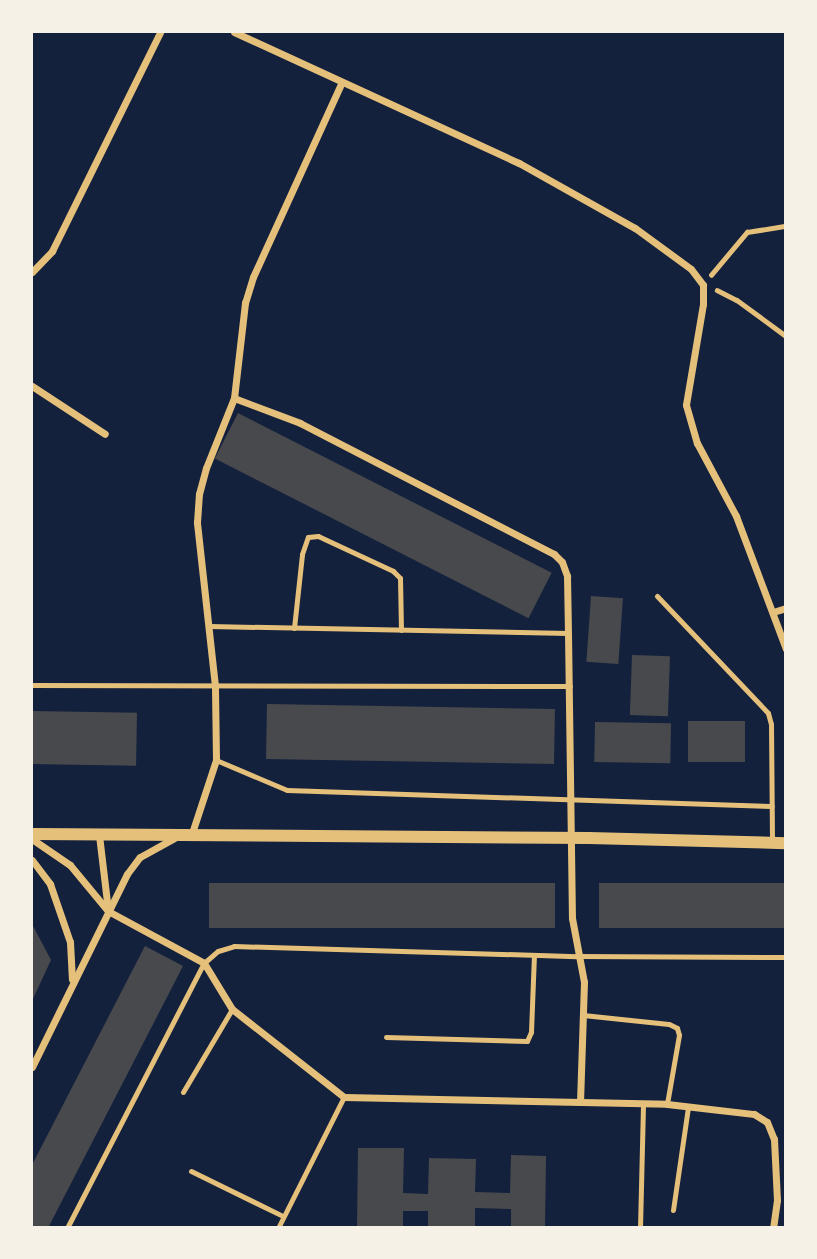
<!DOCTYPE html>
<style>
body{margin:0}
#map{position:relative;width:817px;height:1259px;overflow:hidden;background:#14213d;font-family:Raleway,sans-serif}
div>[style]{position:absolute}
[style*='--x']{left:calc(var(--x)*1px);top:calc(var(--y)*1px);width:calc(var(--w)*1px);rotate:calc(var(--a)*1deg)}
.building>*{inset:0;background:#48494c;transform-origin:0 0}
.path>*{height:4.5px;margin:-2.25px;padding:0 2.25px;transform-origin:2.25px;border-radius:2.25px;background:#e5c07b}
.service>*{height:5px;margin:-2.5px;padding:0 2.5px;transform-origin:2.5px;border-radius:2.5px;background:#e5c07b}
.minor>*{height:7px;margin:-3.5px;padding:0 3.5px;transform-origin:3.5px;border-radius:3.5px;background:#e5c07b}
.tertiary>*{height:12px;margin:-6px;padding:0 6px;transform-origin:6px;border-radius:6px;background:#e5c07b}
span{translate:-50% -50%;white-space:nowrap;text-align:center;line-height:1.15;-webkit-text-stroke:5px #f6f1e7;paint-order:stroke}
.frame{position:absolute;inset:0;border:33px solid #f6f1e7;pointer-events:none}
</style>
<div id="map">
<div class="building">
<div style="left:238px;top:413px;width:352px;height:51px;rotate:27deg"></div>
<div style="left:591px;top:596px;width:32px;height:66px;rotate:4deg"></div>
<div style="left:632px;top:655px;width:38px;height:60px;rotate:2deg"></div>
<div style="left:267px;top:704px;width:288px;height:55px;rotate:1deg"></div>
<div style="left:32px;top:711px;width:105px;height:53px;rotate:1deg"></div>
<div style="left:688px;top:721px;width:57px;height:41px"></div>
<div style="left:595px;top:722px;width:76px;height:40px;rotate:1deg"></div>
<div style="left:209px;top:883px;width:346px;height:45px"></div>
<div style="left:599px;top:883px;width:187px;height:45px"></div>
<div style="clip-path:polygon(32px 924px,51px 960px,32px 1001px)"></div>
<div style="clip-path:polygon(145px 946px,183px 966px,48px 1228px,32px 1228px,32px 1165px)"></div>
<div style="clip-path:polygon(358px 1148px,404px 1148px,403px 1193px,428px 1194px,429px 1158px,476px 1159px,475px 1192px,510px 1193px,511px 1155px,546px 1156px,545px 1228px,511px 1228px,511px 1209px,475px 1208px,475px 1228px,428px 1228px,428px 1211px,403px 1211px,403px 1228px,357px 1228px)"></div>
</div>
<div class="path">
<div style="--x:711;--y:275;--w:56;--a:-50.1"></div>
<div style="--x:747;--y:232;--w:39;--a:-9"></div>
<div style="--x:717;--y:290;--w:22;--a:27"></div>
<div style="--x:737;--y:300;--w:61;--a:36.3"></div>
</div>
<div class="service">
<div style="--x:657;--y:596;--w:161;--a:46.5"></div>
<div style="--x:768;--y:713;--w:11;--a:75"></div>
<div style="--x:771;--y:724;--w:119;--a:89.5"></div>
<div style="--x:209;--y:626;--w:359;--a:1.1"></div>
<div style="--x:294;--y:628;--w:74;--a:-83.8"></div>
<div style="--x:302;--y:554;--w:18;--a:-71"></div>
<div style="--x:308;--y:537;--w:10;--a:-6"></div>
<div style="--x:318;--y:536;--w:83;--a:25"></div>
<div style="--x:393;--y:571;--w:10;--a:45"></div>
<div style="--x:400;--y:578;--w:52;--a:88.9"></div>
<div style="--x:32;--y:685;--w:538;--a:0.11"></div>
<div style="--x:216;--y:760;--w:77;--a:22.9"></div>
<div style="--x:287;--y:790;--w:485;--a:1.9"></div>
<div style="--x:583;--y:1015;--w:86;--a:6"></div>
<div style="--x:669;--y:1024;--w:9;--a:27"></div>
<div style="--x:677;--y:1028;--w:7;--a:74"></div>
<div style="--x:679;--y:1035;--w:70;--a:99.9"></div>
<div style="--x:386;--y:1037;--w:141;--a:1.6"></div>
<div style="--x:527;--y:1041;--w:10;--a:-66"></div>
<div style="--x:531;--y:1032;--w:77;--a:-87.8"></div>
<div style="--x:183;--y:1092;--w:96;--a:-59.4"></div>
<div style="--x:191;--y:1171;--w:102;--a:26.1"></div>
<div style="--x:673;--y:1210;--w:104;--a:-81.7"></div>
<div style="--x:67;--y:1228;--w:298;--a:-62.7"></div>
<div style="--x:204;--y:963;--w:18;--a:-41"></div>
<div style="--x:218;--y:951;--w:17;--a:-17"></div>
<div style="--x:234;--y:946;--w:343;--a:1.7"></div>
<div style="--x:577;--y:956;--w:209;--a:0.3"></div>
<div style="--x:278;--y:1228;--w:147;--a:-63.3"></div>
<div style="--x:640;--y:1228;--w:124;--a:-88.6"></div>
</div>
<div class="minor">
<div style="--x:234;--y:32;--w:314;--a:24.7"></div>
<div style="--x:519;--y:163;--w:133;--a:29.3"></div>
<div style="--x:635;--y:228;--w:69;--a:36.2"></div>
<div style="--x:691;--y:269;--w:20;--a:53"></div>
<div style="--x:703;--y:285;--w:19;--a:90"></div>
<div style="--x:703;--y:304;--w:102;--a:99.6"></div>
<div style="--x:686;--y:405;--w:40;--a:74"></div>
<div style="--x:697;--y:443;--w:83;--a:61.9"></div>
<div style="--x:736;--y:516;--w:142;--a:69.4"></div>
<div style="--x:32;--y:272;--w:29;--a:-46"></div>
<div style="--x:52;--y:251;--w:244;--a:-63.7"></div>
<div style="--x:32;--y:386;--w:87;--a:33.3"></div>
<div style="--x:234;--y:398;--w:71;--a:20.7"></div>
<div style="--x:300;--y:423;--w:286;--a:27.3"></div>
<div style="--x:554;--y:554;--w:11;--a:45"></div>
<div style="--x:562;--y:562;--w:15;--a:70"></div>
<div style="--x:567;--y:576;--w:57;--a:89"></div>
<div style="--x:568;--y:633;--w:285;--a:89.2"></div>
<div style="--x:572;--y:918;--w:65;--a:79.4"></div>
<div style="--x:584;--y:982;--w:119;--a:91.9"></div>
<div style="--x:773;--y:612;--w:14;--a:-17"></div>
<div style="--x:99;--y:835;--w:77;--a:83.2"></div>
<div style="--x:191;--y:836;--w:80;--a:-71.8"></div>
<div style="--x:216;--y:760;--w:74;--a:-90.8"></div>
<div style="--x:215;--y:686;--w:165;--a:-96.3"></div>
<div style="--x:197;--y:522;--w:28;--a:-86"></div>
<div style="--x:199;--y:494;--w:27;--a:-75"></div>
<div style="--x:206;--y:468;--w:75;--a:-68.2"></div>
<div style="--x:234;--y:398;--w:96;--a:-83.4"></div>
<div style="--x:245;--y:303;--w:27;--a:-73"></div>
<div style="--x:253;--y:277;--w:214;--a:-65.5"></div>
<div style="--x:32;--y:839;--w:46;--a:34.4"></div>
<div style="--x:70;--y:865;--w:60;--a:50.4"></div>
<div style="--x:108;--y:911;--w:109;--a:28.4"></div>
<div style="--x:204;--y:963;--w:54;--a:58.7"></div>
<div style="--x:232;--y:1009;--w:142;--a:38.2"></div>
<div style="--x:344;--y:1097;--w:323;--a:1.2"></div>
<div style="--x:667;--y:1104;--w:88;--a:6.6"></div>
<div style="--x:754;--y:1114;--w:15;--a:32"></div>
<div style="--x:767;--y:1122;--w:18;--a:68"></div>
<div style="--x:774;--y:1139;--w:61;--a:87.2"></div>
<div style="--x:777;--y:1200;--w:28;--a:98"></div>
<div style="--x:32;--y:860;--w:30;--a:53"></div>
<div style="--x:50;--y:884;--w:61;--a:71"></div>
<div style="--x:70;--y:942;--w:37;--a:87"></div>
<div style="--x:32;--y:1067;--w:215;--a:-63.8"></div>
<div style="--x:127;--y:874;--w:21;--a:-53"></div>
<div style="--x:140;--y:857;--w:39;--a:-29"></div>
</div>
<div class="tertiary">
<div style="--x:32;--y:834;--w:557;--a:0.41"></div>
<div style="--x:589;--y:838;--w:197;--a:1.5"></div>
</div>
<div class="frame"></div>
</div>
